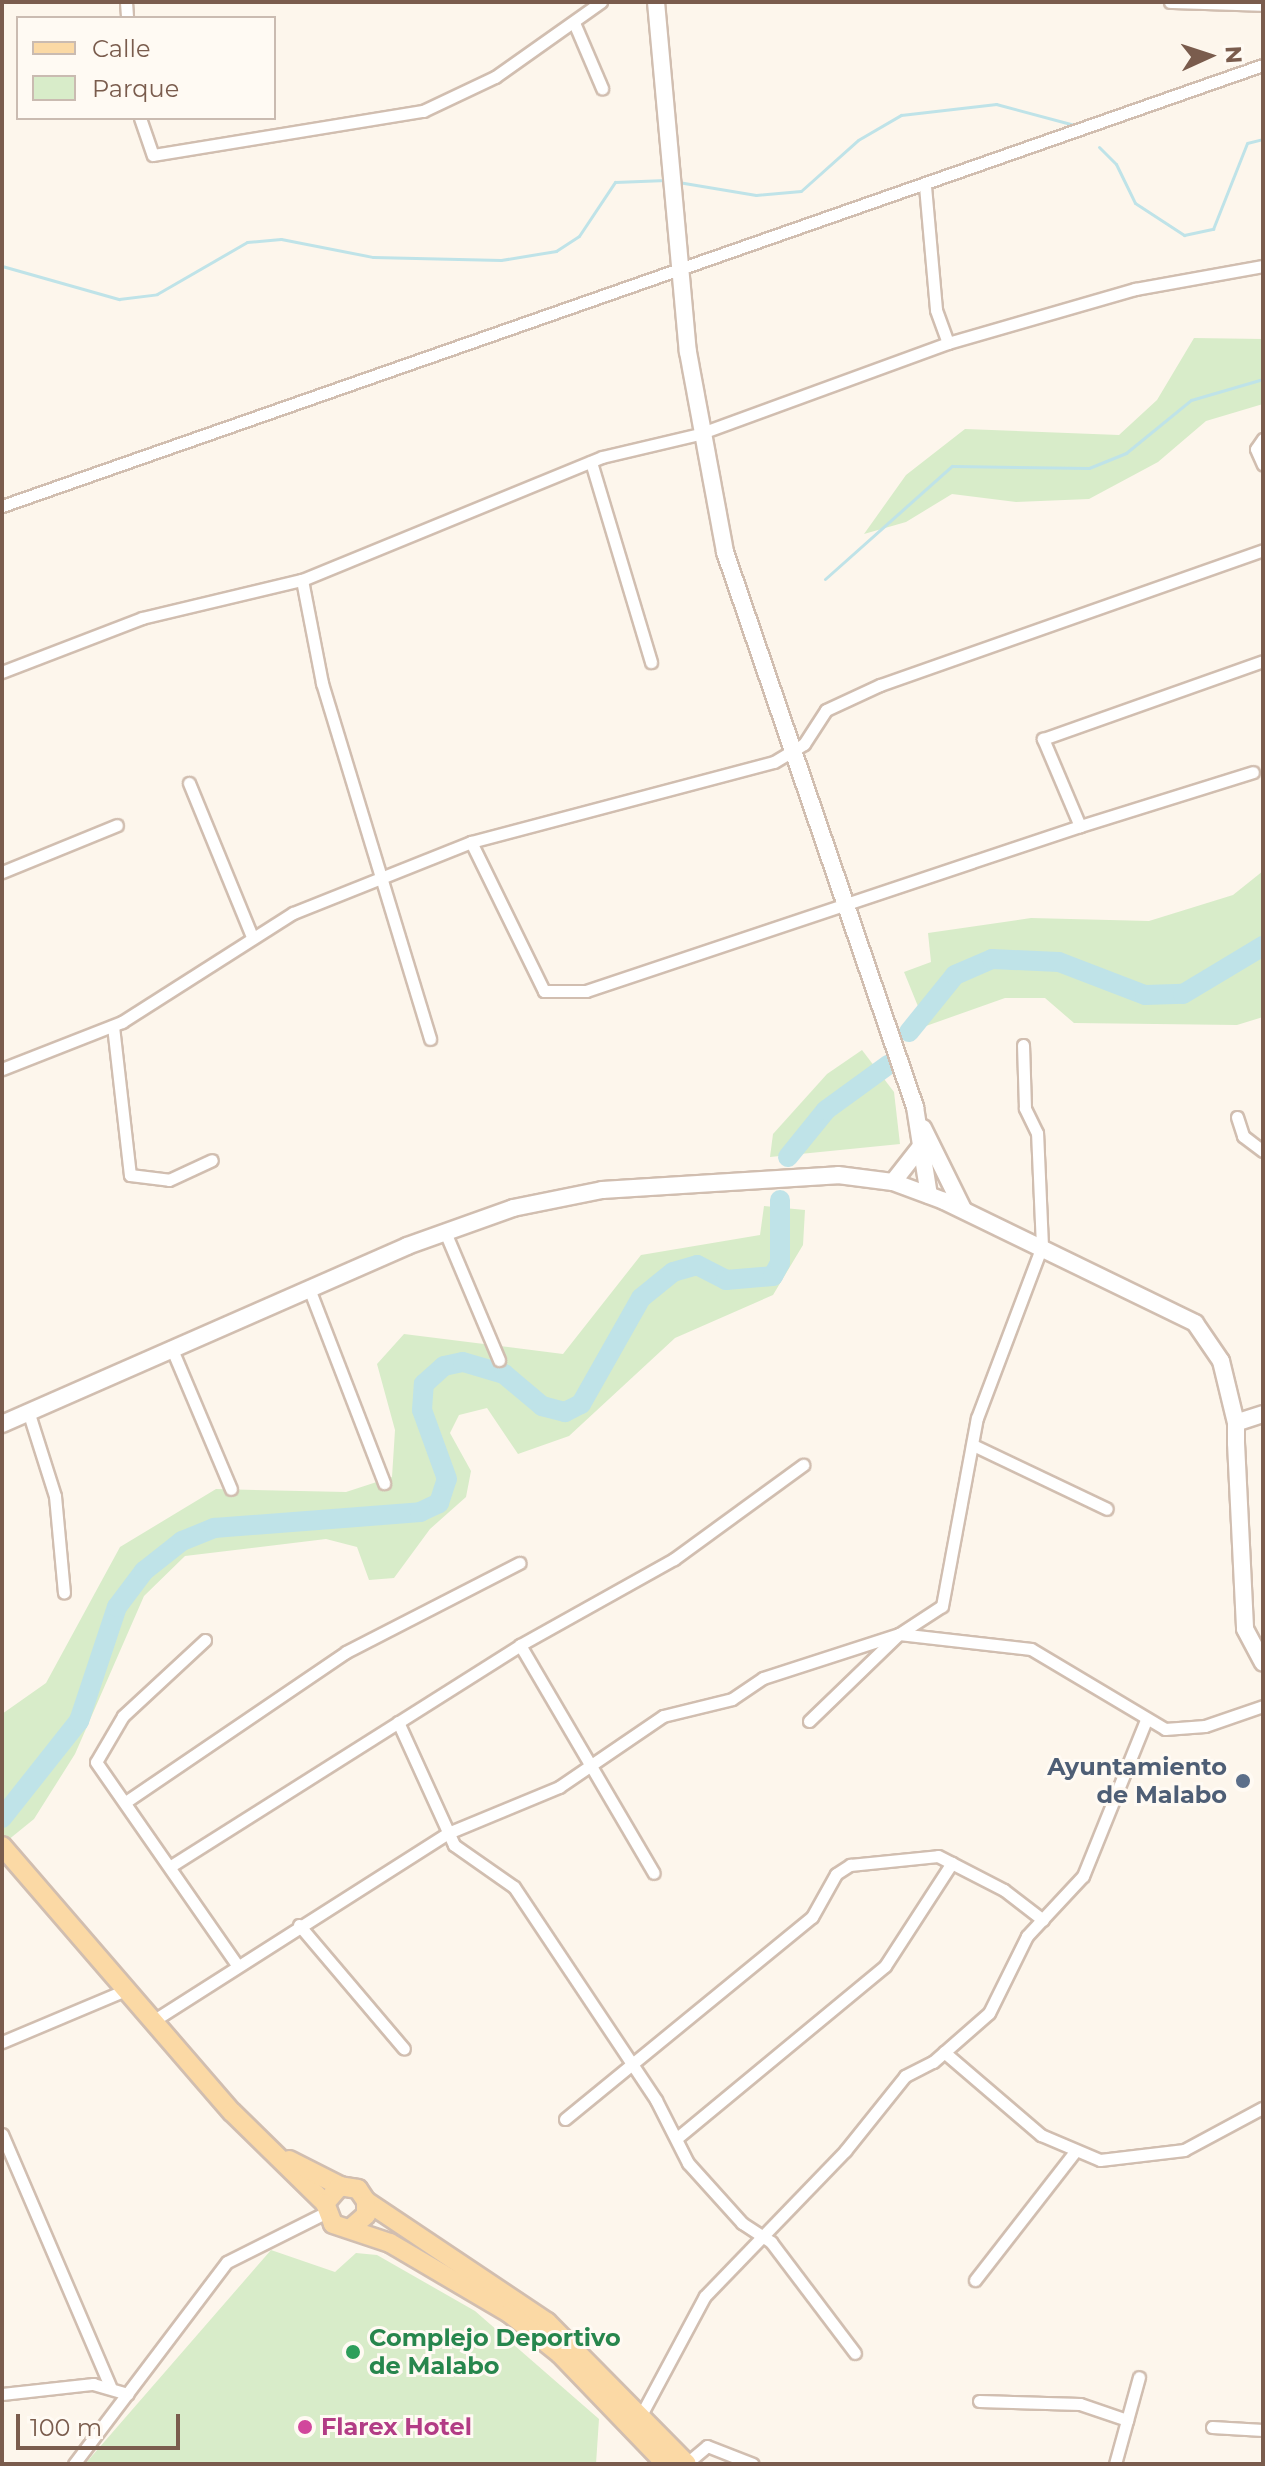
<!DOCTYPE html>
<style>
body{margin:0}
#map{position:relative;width:1265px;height:2466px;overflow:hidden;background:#fdf6ec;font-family:Montserrat,sans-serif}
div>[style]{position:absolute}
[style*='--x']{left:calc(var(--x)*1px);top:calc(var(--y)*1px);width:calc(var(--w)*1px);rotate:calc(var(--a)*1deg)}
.green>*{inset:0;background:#d8ecc9}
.stream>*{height:3px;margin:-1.5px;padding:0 1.5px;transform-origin:1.5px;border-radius:1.5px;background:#bfe3e8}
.river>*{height:20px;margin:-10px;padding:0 10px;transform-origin:10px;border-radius:10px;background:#bfe3e8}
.roads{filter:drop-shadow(2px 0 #d1beb0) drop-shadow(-2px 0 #d1beb0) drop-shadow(0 2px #d1beb0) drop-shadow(0 -2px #d1beb0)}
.street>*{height:11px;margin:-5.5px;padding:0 5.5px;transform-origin:5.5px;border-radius:5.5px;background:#fff}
.secondary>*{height:16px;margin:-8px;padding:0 8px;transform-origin:8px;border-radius:8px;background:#fff}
.primary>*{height:18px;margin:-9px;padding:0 9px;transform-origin:9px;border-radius:9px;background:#fbd9a5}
.dots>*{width:22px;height:22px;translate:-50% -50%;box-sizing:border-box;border:4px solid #fffaf3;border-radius:50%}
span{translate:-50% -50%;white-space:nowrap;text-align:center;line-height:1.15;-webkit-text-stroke:6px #fffaf3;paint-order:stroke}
.service-label{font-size:24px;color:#4e5e75;font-weight:700}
.right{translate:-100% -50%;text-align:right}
.leisure-label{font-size:24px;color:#27864d;font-weight:700}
.left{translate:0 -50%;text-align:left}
.hotel-label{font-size:24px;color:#b23c85;font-weight:700}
.frame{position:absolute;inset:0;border:4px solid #7a5c4d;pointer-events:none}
.legend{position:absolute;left:16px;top:16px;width:260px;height:104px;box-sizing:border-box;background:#fffaf3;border:2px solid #cabbb1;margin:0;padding:10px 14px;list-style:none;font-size:24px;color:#7a5c4d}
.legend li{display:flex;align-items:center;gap:16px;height:40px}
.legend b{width:40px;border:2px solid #cabbb1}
.north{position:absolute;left:1169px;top:16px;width:80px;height:80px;-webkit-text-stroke:6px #fffaf3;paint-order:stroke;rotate:87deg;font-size:22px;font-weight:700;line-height:32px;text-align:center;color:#7a5c4d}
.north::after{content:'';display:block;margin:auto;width:28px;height:36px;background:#7a5c4d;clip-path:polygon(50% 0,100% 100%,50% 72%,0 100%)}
.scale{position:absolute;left:16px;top:2414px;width:164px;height:36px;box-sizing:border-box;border:4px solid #7a5c4d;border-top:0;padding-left:10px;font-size:24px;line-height:28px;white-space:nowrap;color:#7a5c4d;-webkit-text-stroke:6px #fffaf3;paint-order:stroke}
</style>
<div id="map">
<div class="green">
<div style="clip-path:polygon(1194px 338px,1263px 339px,1263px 404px,1206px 421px,1158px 462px,1089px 499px,1016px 502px,952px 494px,906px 522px,864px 534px,906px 475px,965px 429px,1119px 435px,1157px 400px)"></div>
<div style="clip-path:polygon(1263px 871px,1263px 1017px,1237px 1025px,1074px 1023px,1045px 998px,1005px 998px,926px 1026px,904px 972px,931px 962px,928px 933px,1031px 918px,1149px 921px,1233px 895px)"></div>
<div style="clip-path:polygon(862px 1050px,894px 1092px,900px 1144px,770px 1157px,773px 1134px,827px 1074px)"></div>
<div style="clip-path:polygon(764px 1206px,805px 1210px,803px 1245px,773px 1295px,675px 1338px,569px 1436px,518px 1454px,487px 1408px,459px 1415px,450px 1433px,471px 1471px,466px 1497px,430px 1529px,394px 1578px,369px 1580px,357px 1547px,326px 1539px,185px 1556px,144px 1596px,75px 1754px,34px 1819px,2px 1845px,2px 1714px,46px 1683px,120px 1547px,216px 1489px,346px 1492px,392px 1477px,395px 1430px,377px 1364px,404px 1334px,563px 1354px,641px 1255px,760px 1235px)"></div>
<div style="clip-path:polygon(271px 2250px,335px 2272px,356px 2253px,377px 2255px,475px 2311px,599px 2419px,596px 2464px,85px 2464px)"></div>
</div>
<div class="stream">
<div style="--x:1099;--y:147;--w:24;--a:45"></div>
<div style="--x:1116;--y:164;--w:43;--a:64"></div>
<div style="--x:1135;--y:203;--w:59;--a:33.1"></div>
<div style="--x:1184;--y:235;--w:30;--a:-12"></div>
<div style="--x:1213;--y:229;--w:92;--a:-68.4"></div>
<div style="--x:1247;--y:143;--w:16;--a:-14"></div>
<div style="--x:678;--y:182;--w:79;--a:9.5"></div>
<div style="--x:756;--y:195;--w:45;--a:-5.1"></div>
<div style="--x:801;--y:191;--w:76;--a:-41.8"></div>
<div style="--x:858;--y:140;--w:50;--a:-30.2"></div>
<div style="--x:901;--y:115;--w:96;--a:-6.6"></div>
<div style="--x:996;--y:104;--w:85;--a:15"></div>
<div style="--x:2;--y:266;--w:122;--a:15.8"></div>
<div style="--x:119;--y:299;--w:38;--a:-7"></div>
<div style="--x:157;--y:294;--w:104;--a:-30"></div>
<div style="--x:247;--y:242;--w:34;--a:-5"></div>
<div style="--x:281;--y:239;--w:94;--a:11.1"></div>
<div style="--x:373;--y:257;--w:128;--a:1.3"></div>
<div style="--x:501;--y:260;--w:56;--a:-9.3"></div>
<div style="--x:556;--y:251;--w:27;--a:-33"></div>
<div style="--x:579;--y:236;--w:65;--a:-56.3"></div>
<div style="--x:615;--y:182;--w:51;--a:-2.2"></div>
<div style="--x:825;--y:579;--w:170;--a:-41.7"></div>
<div style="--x:952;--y:466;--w:137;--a:0.8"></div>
<div style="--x:1089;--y:468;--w:40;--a:-22"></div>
<div style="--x:1126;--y:453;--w:84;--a:-39.2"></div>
<div style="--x:1191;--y:400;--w:75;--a:-16.3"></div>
</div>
<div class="river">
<div style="--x:909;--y:1032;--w:73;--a:-51.1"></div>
<div style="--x:955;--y:975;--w:40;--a:-23.4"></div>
<div style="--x:992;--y:959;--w:67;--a:2.6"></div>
<div style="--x:1059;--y:962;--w:92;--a:21"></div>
<div style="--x:1145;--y:995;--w:38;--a:-2"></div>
<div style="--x:1183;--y:994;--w:93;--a:-31"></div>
<div style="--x:788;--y:1157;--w:60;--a:-51"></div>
<div style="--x:826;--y:1110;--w:77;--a:-36"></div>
<div style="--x:2;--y:1818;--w:124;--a:-51.6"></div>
<div style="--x:79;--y:1721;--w:120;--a:-71.6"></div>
<div style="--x:117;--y:1607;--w:45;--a:-53.1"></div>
<div style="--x:144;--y:1571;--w:48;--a:-38.3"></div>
<div style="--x:182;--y:1541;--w:35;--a:-22"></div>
<div style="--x:214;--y:1528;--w:207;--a:-4.4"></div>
<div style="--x:420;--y:1512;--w:21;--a:-25"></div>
<div style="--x:439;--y:1503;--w:25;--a:-72"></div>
<div style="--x:447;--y:1479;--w:73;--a:-109.9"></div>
<div style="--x:422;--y:1410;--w:26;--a:-86"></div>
<div style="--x:424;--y:1384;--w:27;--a:-42"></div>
<div style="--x:444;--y:1366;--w:19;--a:-12"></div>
<div style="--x:463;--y:1362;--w:43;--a:16.3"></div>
<div style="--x:504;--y:1374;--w:50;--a:40.1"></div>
<div style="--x:542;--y:1406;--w:24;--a:15"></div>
<div style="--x:565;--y:1412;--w:18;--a:-27"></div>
<div style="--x:581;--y:1404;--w:122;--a:-60.5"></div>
<div style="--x:641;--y:1298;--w:41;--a:-39.1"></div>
<div style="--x:673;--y:1272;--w:25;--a:-16"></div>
<div style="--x:697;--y:1265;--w:33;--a:27"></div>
<div style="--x:726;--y:1280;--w:47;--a:-4.9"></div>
<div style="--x:773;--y:1276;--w:15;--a:-62"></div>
<div style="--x:780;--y:1263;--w:63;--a:-90"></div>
</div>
<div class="roads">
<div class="street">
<div style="--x:126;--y:2;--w:16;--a:86"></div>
<div style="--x:1170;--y:2;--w:93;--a:1.8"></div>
<div style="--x:575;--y:25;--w:69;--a:66.8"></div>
<div style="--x:140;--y:118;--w:39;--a:71"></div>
<div style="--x:153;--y:155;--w:274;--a:-9.3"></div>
<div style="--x:423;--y:111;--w:80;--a:-25.3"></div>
<div style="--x:495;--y:77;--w:130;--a:-35.3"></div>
<div style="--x:925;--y:186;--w:124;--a:84.9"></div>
<div style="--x:936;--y:310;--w:35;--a:70"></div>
<div style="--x:1263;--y:439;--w:12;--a:125"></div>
<div style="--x:1256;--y:449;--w:17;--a:66"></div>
<div style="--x:591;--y:462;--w:209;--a:73.3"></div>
<div style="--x:2;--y:506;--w:1336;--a:-19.28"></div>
<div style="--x:302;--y:580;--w:105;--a:79"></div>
<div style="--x:322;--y:683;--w:372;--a:73.1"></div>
<div style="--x:2;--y:672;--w:150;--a:-21.1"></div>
<div style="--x:142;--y:618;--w:164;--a:-13.4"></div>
<div style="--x:302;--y:580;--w:324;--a:-22.3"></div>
<div style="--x:602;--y:457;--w:100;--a:-13.3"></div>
<div style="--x:699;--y:434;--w:265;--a:-20.1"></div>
<div style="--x:948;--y:343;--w:195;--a:-16.1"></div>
<div style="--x:1135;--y:289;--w:130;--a:-10.2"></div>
<div style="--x:189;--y:783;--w:163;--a:67.7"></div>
<div style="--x:1080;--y:826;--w:181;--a:-17.3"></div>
<div style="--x:471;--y:842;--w:166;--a:63.9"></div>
<div style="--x:544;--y:991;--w:42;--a:0"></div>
<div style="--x:586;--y:991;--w:521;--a:-18.47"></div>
<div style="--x:1080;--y:826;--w:95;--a:-113"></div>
<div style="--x:1043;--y:739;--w:233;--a:-19.5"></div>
<div style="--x:2;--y:872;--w:124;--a:-22.2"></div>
<div style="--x:113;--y:1026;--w:150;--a:83.5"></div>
<div style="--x:130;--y:1175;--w:39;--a:7"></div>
<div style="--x:169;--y:1180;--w:47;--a:-24.9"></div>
<div style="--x:2;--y:1069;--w:129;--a:-21.4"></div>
<div style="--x:122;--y:1022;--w:203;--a:-32.5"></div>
<div style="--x:293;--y:913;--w:192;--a:-21.7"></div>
<div style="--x:471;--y:842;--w:313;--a:-14.8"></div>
<div style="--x:774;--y:762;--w:35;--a:-31"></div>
<div style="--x:804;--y:744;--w:40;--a:-57.1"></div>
<div style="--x:826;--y:710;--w:60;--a:-24.8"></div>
<div style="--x:880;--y:685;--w:406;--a:-19.4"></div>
<div style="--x:1237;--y:1117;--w:20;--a:72"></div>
<div style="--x:1243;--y:1136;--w:25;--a:37"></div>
<div style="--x:445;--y:1232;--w:139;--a:67.1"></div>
<div style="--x:310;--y:1291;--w:206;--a:68.9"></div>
<div style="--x:171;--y:1347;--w:154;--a:67.1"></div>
<div style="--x:29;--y:1414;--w:86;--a:72.4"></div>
<div style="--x:55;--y:1496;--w:97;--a:84.7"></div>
<div style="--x:973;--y:1445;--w:148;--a:25.5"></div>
<div style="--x:205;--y:1640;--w:112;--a:137.2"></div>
<div style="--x:123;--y:1716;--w:53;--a:120.4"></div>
<div style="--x:96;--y:1762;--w:244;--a:55.2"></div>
<div style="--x:520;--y:1645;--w:264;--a:59.6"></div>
<div style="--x:809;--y:1721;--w:125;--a:-44"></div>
<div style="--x:899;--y:1634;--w:133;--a:6.5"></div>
<div style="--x:1031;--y:1649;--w:156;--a:30.8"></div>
<div style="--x:1165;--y:1729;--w:40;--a:-4.3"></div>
<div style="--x:1205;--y:1726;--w:61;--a:-19"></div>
<div style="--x:398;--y:1722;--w:135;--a:65.5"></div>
<div style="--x:454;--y:1845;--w:73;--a:35"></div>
<div style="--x:514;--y:1887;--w:256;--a:56.3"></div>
<div style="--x:656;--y:2100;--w:71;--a:63.1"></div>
<div style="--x:688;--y:2163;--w:81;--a:48"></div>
<div style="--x:742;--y:2223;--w:35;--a:33"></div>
<div style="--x:771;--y:2242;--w:139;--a:52.9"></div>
<div style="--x:127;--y:1801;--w:265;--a:-34.2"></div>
<div style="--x:346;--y:1652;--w:195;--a:-27.2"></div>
<div style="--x:171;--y:1866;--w:413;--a:-32.3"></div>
<div style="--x:520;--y:1645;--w:176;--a:-29.2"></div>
<div style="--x:674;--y:1559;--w:160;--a:-36.1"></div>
<div style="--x:299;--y:1925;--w:162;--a:49.7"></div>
<div style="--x:156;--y:2019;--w:346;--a:-32.5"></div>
<div style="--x:448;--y:1833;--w:120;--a:-22.5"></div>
<div style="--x:559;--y:1787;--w:126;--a:-34.3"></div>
<div style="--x:663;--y:1716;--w:71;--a:-13.8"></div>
<div style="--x:732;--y:1699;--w:37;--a:-34"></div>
<div style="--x:763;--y:1678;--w:143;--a:-17.9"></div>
<div style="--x:899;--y:1634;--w:51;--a:-33.1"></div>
<div style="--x:942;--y:1606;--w:191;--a:-79.5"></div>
<div style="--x:977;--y:1418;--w:184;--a:-69.3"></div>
<div style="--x:1042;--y:1246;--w:113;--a:-92.5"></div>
<div style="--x:1037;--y:1133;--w:28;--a:-116"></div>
<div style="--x:1025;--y:1108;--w:63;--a:-91.8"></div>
<div style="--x:2;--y:2042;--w:137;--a:-22.8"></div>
<div style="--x:944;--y:2052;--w:128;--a:40.6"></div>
<div style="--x:1041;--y:2135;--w:64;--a:23"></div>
<div style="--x:1100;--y:2160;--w:85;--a:-6.8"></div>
<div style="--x:1184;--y:2150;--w:89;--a:-28.3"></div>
<div style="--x:565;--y:2119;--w:319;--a:-39.3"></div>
<div style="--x:812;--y:1917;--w:49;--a:-60.8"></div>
<div style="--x:836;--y:1874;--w:17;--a:-33"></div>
<div style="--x:850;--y:1865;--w:88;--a:-5.8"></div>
<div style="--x:938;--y:1856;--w:74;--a:27.3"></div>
<div style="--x:1004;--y:1890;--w:49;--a:37.6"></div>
<div style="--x:2;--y:2134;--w:274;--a:66.8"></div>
<div style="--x:677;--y:2138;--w:270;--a:-39.6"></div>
<div style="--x:885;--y:1966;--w:123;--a:-57"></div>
<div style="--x:975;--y:2280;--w:161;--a:-52.1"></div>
<div style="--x:2;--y:2394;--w:92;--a:-6.3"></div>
<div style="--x:93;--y:2384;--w:36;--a:16"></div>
<div style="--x:979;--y:2401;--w:101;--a:1.7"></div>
<div style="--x:1080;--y:2404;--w:50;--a:18.8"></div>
<div style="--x:640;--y:2417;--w:137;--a:-61.8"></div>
<div style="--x:705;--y:2296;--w:202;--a:-46"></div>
<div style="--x:845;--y:2151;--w:96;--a:-51.3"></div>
<div style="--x:905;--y:2076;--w:31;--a:-27"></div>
<div style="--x:933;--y:2062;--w:74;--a:-41.2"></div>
<div style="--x:989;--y:2013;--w:86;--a:-63.7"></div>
<div style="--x:1027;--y:1936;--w:82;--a:-47"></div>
<div style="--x:1083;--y:1876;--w:168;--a:-68"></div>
<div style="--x:1212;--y:2427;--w:51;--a:3.4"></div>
<div style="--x:687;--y:2463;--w:26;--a:-40"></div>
<div style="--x:707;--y:2446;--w:49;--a:21.4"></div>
<div style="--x:74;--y:2464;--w:253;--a:-52.9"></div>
<div style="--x:227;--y:2262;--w:110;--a:-26.6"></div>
<div style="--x:1115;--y:2464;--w:90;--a:-74.6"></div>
</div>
<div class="secondary">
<div style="--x:656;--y:2;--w:351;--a:84.8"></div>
<div style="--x:688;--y:352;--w:203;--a:79.5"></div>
<div style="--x:725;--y:552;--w:587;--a:71.1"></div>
<div style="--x:915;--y:1107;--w:89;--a:81"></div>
<div style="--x:923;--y:1128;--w:90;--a:63.7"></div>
<div style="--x:893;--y:1182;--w:47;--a:-51.9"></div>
<div style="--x:1263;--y:1414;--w:28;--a:162"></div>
<div style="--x:1236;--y:1423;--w:20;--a:90"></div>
<div style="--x:1236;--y:1443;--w:186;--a:87.2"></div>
<div style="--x:1245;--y:1629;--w:38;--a:62"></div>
<div style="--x:2;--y:1424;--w:442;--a:-23.7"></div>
<div style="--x:407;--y:1246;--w:113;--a:-19.7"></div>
<div style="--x:513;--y:1208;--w:91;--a:-11.4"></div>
<div style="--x:602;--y:1190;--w:236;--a:-3.6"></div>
<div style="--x:838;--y:1175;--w:55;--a:7.3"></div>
<div style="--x:893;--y:1182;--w:54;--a:20.4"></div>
<div style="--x:944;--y:1201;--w:279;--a:25.9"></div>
<div style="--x:1195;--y:1323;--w:46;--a:55.6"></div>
<div style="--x:1221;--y:1361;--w:64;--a:76.4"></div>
</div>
<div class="primary">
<div style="--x:2;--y:1846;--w:352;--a:49.2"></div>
<div style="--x:232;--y:2112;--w:130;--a:44.4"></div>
<div style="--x:289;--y:2160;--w:57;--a:27"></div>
<div style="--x:366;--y:2201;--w:218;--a:33.8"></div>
<div style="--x:547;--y:2322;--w:199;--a:45.4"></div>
<div style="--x:351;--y:2228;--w:20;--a:-41"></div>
<div style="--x:366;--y:2215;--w:14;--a:-90"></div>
<div style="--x:366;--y:2201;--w:14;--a:-124"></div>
<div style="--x:358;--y:2189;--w:18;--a:-171"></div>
<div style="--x:340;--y:2186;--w:23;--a:131"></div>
<div style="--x:325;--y:2203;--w:22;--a:69"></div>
<div style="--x:333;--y:2224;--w:60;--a:18.4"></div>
<div style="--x:390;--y:2243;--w:138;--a:30.5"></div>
<div style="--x:509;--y:2313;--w:65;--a:38.8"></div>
<div style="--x:560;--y:2354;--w:153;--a:46.1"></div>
</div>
</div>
<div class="dots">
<div style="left:1243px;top:1781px;background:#5c6f8a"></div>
<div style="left:353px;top:2352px;background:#2e9e5b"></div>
<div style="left:305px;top:2427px;background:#d1479c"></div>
</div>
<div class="service-label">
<span class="right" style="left:1227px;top:1781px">Ayuntamiento<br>de Malabo</span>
</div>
<div class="leisure-label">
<span class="left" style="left:369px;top:2352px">Complejo Deportivo<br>de Malabo</span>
</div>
<div class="hotel-label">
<span class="left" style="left:321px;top:2427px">Flarex Hotel</span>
</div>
<div class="frame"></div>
<ul class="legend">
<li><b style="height:10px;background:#fbd9a5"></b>Calle</li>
<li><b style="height:22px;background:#d8ecc9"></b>Parque</li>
</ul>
<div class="north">N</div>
<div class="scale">100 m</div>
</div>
